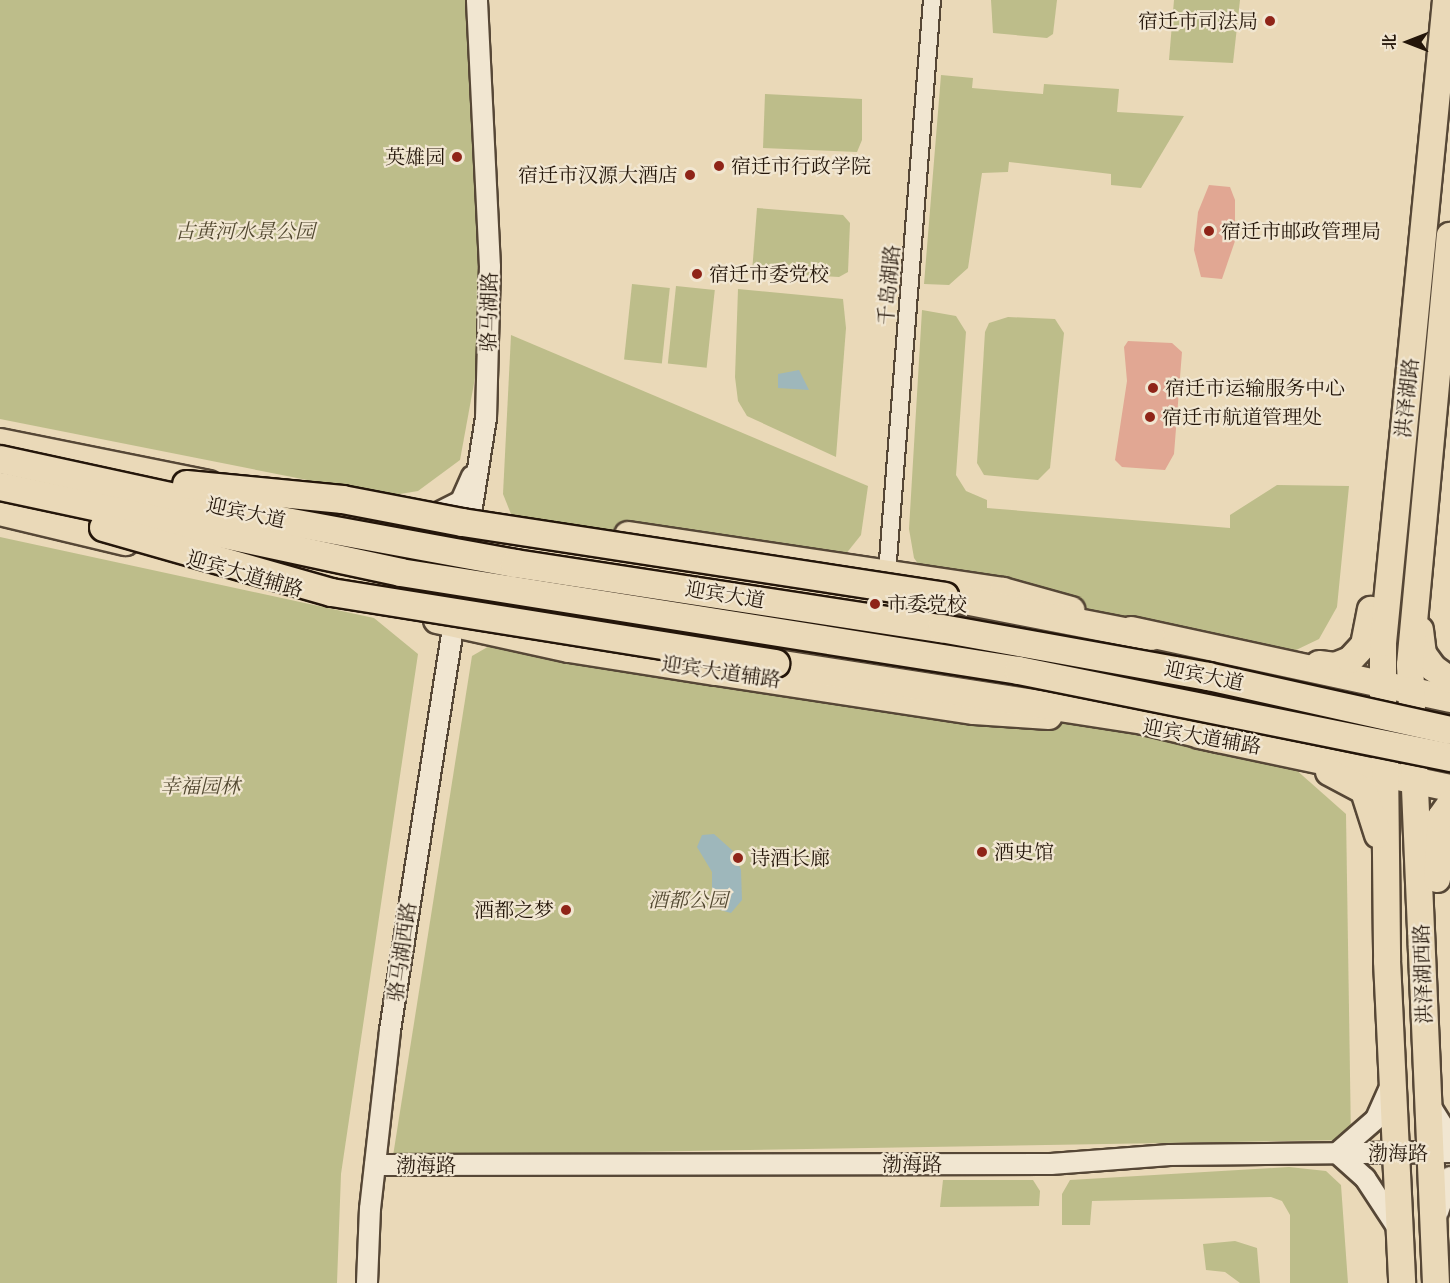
<!DOCTYPE html>
<meta charset="utf-8">
<style>
body{margin:0}
#map{position:relative;width:1450px;height:1283px;overflow:hidden;background:#ead9b8;font-family:"IM FELL French Canon","Noto Serif SC",serif}
div>[style]{position:absolute}
[style*='--x']{left:calc(var(--x)*1px);top:calc(var(--y)*1px);width:calc(var(--w)*1px);rotate:calc(var(--a)*1deg)}
.green>*{inset:0;background:#bdbd8a;transform-origin:0 0}
.water>*{inset:0;background:#9eb7bb}
.building>*{inset:0;background:#e1a793}
.roads{filter:drop-shadow(2px 0 #564736) drop-shadow(-2px 0 #564736) drop-shadow(0 2px #564736) drop-shadow(0 -2px #564736)}
.minor>*{height:16px;margin:-8px;padding:0 8px;transform-origin:8px;border-radius:8px;background:#f1e6d1}
.tertiary>*{height:20px;margin:-10px;padding:0 10px;transform-origin:10px;border-radius:10px;background:#f1e6d1}
.primary>*{height:26px;margin:-13px;padding:0 13px;transform-origin:13px;border-radius:13px;background:#ead9b8}
.trunk>*{height:27px;margin:-13.5px;padding:0 13.5px;transform-origin:13.5px;border-radius:13.5px;background:#ead9b8}
.bridges{filter:drop-shadow(2px 0 #24160a) drop-shadow(-2px 0 #24160a) drop-shadow(0 2px #24160a) drop-shadow(0 -2px #24160a)}
.trunk-bridge>*{height:27px;margin:-13.5px;padding:0 13.5px;transform-origin:13.5px;border-radius:13.5px;background:#ead9b8}
.dots>*{width:16px;height:16px;translate:-50% -50%;box-sizing:border-box;border:3px solid #f1e6d1;border-radius:50%}
span{translate:-50% -50%;white-space:nowrap;text-align:center;line-height:1.15;-webkit-text-stroke:4.5px #f1e6d1;paint-order:stroke}
.poi-label{font-size:20px;color:#24160a}
.right{translate:-100% -50%;text-align:right}
.left{translate:0 -50%;text-align:left}
.park-label{font-size:20px;color:#524830;font-style:italic}
.street-label{font-size:20px;color:#24160a}
.north{position:absolute;left:1378px;top:12px;width:60px;height:60px;-webkit-text-stroke:4px #f1e6d1;paint-order:stroke;rotate:270deg;font-size:16px;font-weight:700;line-height:24px;text-align:center;color:#24160a}
.north::after{content:'';display:block;margin:auto;width:21px;height:27px;background:#24160a;clip-path:polygon(50% 0,100% 100%,50% 72%,0 100%)}
</style>
<div id="map">
<div class="green">
<div style="clip-path:polygon(0 0,474px 0,480px 307px,477px 367px,460px 460px,418px 491px,388px 496px,0 419px)"></div>
<div style="clip-path:polygon(991px 0,1057px 0,1053px 34px,1047px 38px,993px 33px)"></div>
<div style="clip-path:polygon(1174px 0,1240px 0,1233px 63px,1169px 60px)"></div>
<div style="clip-path:polygon(941px 75px,973px 78px,972px 88px,1043px 94px,1044px 84px,1119px 89px,1117px 112px,1184px 116px,1141px 188px,1111px 185px,1111px 174px,1009px 162px,1008px 172px,982px 173px,968px 268px,949px 285px,924px 284px)"></div>
<div style="clip-path:polygon(765px 94px,862px 99px,862px 140px,857px 152px,763px 148px)"></div>
<div style="clip-path:polygon(757px 208px,843px 215px,850px 223px,848px 272px,839px 277px,752px 272px)"></div>
<div style="left:632px;top:284px;width:38px;height:76px;rotate:6deg"></div>
<div style="left:676px;top:286px;width:39px;height:78px;rotate:6deg"></div>
<div style="clip-path:polygon(738px 289px,843px 299px,846px 328px,836px 457px,747px 416px,738px 401px,735px 377px)"></div>
<div style="clip-path:polygon(922px 310px,956px 316px,966px 332px,956px 475px,966px 491px,987px 500px,987px 508px,1230px 528px,1230px 515px,1277px 485px,1349px 486px,1337px 607px,1319px 639px,1294px 651px,958px 594px,926px 575px,914px 558px,909px 529px)"></div>
<div style="clip-path:polygon(1008px 317px,1055px 319px,1064px 333px,1050px 468px,1038px 480px,984px 475px,977px 463px,985px 332px,989px 323px)"></div>
<div style="clip-path:polygon(511px 335px,868px 486px,861px 535px,837px 565px,513px 519px,503px 494px)"></div>
<div style="clip-path:polygon(0 537px,374px 618px,418px 654px,341px 1174px,337px 1283px,0 1283px)"></div>
<div style="clip-path:polygon(529px 623px,1030px 696px,1285px 760px,1346px 814px,1351px 1140px,393px 1156px,472px 656px)"></div>
<div style="clip-path:polygon(1289px 1167px,1326px 1171px,1341px 1185px,1348px 1283px,1290px 1283px,1290px 1215px,1282px 1201px,1271px 1197px,1092px 1201px,1090px 1225px,1062px 1225px,1062px 1194px,1070px 1180px)"></div>
<div style="clip-path:polygon(943px 1180px,1033px 1180px,1040px 1191px,1039px 1206px,940px 1207px)"></div>
<div style="clip-path:polygon(1235px 1241px,1257px 1248px,1260px 1283px,1240px 1283px,1225px 1272px,1206px 1270px,1203px 1244px)"></div>
</div>
<div class="water">
<div style="clip-path:polygon(799px 370px,809px 390px,778px 388px,778px 374px)"></div>
<div style="clip-path:polygon(714px 834px,733px 851px,741px 870px,742px 900px,731px 913px,720px 910px,712px 899px,712px 872px,697px 847px,702px 835px)"></div>
</div>
<div class="building">
<div style="clip-path:polygon(1209px 185px,1230px 187px,1235px 200px,1235px 241px,1222px 279px,1201px 277px,1194px 250px,1198px 212px)"></div>
<div style="clip-path:polygon(1128px 341px,1172px 343px,1182px 352px,1174px 454px,1165px 470px,1122px 467px,1115px 460px,1127px 381px,1124px 347px)"></div>
</div>
<div class="roads">
<div class="minor">
<div style="--x:887;--y:573;--w:575;--a:-85.51"></div>
</div>
<div class="tertiary">
<div style="--x:430;--y:517;--w:35;--a:-27"></div>
<div style="--x:461;--y:501;--w:27;--a:-66"></div>
<div style="--x:1391;--y:1085;--w:37;--a:114"></div>
<div style="--x:1376;--y:1119;--w:52;--a:138.9"></div>
<div style="--x:1337;--y:1153;--w:38;--a:42"></div>
<div style="--x:1365;--y:1178;--w:62;--a:56.8"></div>
<div style="--x:1429;--y:1104;--w:39;--a:58"></div>
<div style="--x:375;--y:1165;--w:676;--a:-0.08"></div>
<div style="--x:1051;--y:1164;--w:119;--a:-4.3"></div>
<div style="--x:1170;--y:1155;--w:280;--a:-0.6"></div>
<div style="--x:1438;--y:1212;--w:37;--a:-71"></div>
<div style="--x:367;--y:1283;--w:74;--a:-87.7"></div>
<div style="--x:370;--y:1209;--w:180;--a:-83.6"></div>
<div style="--x:390;--y:1030;--w:619;--a:-81.09"></div>
<div style="--x:486;--y:418;--w:151;--a:-88.5"></div>
<div style="--x:490;--y:267;--w:267;--a:-92.8"></div>
</div>
<div class="primary">
<div style="--x:0;--y:442;--w:213;--a:11.4"></div>
<div style="--x:0;--y:512;--w:129;--a:13.5"></div>
<div style="--x:628;--y:535;--w:379;--a:8.5"></div>
<div style="--x:1003;--y:591;--w:71;--a:15.6"></div>
<div style="--x:437;--y:620;--w:135;--a:12.4"></div>
<div style="--x:569;--y:649;--w:149;--a:8.9"></div>
<div style="--x:716;--y:672;--w:261;--a:8.6"></div>
<div style="--x:974;--y:711;--w:75;--a:3.8"></div>
<div style="--x:1131;--y:630;--w:326;--a:12.2"></div>
<div style="--x:1420;--y:630;--w:24;--a:83"></div>
<div style="--x:1423;--y:654;--w:17;--a:54"></div>
<div style="--x:1433;--y:668;--w:21;--a:35"></div>
<div style="--x:1319;--y:664;--w:16;--a:7"></div>
<div style="--x:1335;--y:666;--w:16;--a:-22"></div>
<div style="--x:1350;--y:660;--w:21;--a:-47"></div>
<div style="--x:1364;--y:645;--w:36;--a:-79"></div>
<div style="--x:1383;--y:701;--w:58;--a:-90"></div>
<div style="--x:1383;--y:643;--w:646;--a:-84.4"></div>
<div style="--x:1412;--y:707;--w:42;--a:-92.7"></div>
<div style="--x:1410;--y:665;--w:431;--a:-84.7"></div>
<div style="--x:1199;--y:735;--w:257;--a:11.9"></div>
<div style="--x:1385;--y:759;--w:202;--a:89.4"></div>
<div style="--x:1387;--y:961;--w:322;--a:87.3"></div>
<div style="--x:1414;--y:765;--w:518;--a:87.57"></div>
<div style="--x:1329;--y:772;--w:40;--a:28"></div>
<div style="--x:1364;--y:791;--w:46;--a:72.3"></div>
<div style="--x:1437;--y:879;--w:62;--a:-86.3"></div>
<div style="--x:1441;--y:817;--w:16;--a:-55"></div>
</div>
<div class="trunk">
<div style="--x:944;--y:596;--w:210;--a:11"></div>
<div style="--x:775;--y:663;--w:372;--a:8.8"></div>
<div style="--x:1143;--y:720;--w:77;--a:13.5"></div>
</div>
</div>
<div class="bridges">
<div class="trunk-bridge">
<div style="--x:0;--y:459;--w:287;--a:12.3"></div>
<div style="--x:280;--y:520;--w:238;--a:10.4"></div>
<div style="--x:514;--y:563;--w:432;--a:8.7"></div>
<div style="--x:941;--y:628;--w:271;--a:10.2"></div>
<div style="--x:1208;--y:676;--w:248;--a:12.6"></div>
<div style="--x:186;--y:484;--w:157;--a:5.5"></div>
<div style="--x:342;--y:499;--w:122;--a:10.9"></div>
<div style="--x:462;--y:522;--w:488;--a:8.7"></div>
<div style="--x:0;--y:486;--w:409;--a:12.1"></div>
<div style="--x:400;--y:572;--w:626;--a:9.01"></div>
<div style="--x:1018;--y:670;--w:441;--a:11.4"></div>
<div style="--x:103;--y:527;--w:237;--a:15.9"></div>
<div style="--x:331;--y:592;--w:450;--a:9.1"></div>
</div>
</div>
<div class="dots">
<div style="left:1270px;top:21px;background:#8f2418"></div>
<div style="left:457px;top:157px;background:#8f2418"></div>
<div style="left:719px;top:166px;background:#8f2418"></div>
<div style="left:690px;top:175px;background:#8f2418"></div>
<div style="left:1209px;top:231px;background:#8f2418"></div>
<div style="left:697px;top:274px;background:#8f2418"></div>
<div style="left:1153px;top:388px;background:#8f2418"></div>
<div style="left:1150px;top:417px;background:#8f2418"></div>
<div style="left:875px;top:604px;background:#8f2418"></div>
<div style="left:982px;top:852px;background:#8f2418"></div>
<div style="left:738px;top:858px;background:#8f2418"></div>
<div style="left:566px;top:910px;background:#8f2418"></div>
</div>
<div class="poi-label">
<span class="right" style="left:1258px;top:21px">宿迁市司法局</span>
<span class="right" style="left:445px;top:157px">英雄园</span>
<span class="left" style="left:731px;top:166px">宿迁市行政学院</span>
<span class="right" style="left:678px;top:175px">宿迁市汉源大酒店</span>
<span class="left" style="left:1221px;top:231px">宿迁市邮政管理局</span>
<span class="left" style="left:709px;top:274px">宿迁市委党校</span>
<span class="left" style="left:1165px;top:388px">宿迁市运输服务中心</span>
<span class="left" style="left:1162px;top:417px">宿迁市航道管理处</span>
<span class="left" style="left:887px;top:604px">市委党校</span>
<span class="left" style="left:994px;top:852px">酒史馆</span>
<span class="left" style="left:750px;top:858px">诗酒长廊</span>
<span class="right" style="left:554px;top:910px">酒都之梦</span>
</div>
<div class="park-label">
<span style="left:245px;top:231px">古黄河水景公园</span>
<span style="left:200px;top:786px">幸福园林</span>
<span style="left:688px;top:900px">酒都公园</span>
</div>
<div class="street-label">
<span style="left:889px;top:285px;rotate:-85deg">千岛湖路</span>
<span style="left:489px;top:312px;rotate:-89deg">骆马湖路</span>
<span style="left:1407px;top:398px;rotate:-84deg">洪泽湖路</span>
<span style="left:246px;top:513px;rotate:12deg">迎宾大道</span>
<span style="left:245px;top:574px;rotate:16deg">迎宾大道辅路</span>
<span style="left:725px;top:595px;rotate:9deg">迎宾大道</span>
<span style="left:721px;top:672px;rotate:8deg">迎宾大道辅路</span>
<span style="left:1204px;top:676px;rotate:11deg">迎宾大道</span>
<span style="left:1202px;top:737px;rotate:10deg">迎宾大道辅路</span>
<span style="left:402px;top:952px;rotate:-82deg">骆马湖西路</span>
<span style="left:1423px;top:974px;rotate:-92deg">洪泽湖西路</span>
<span style="left:1398px;top:1153px">渤海路</span>
<span style="left:912px;top:1164px">渤海路</span>
<span style="left:426px;top:1165px">渤海路</span>
</div>
<div class="north">北</div>
</div>
